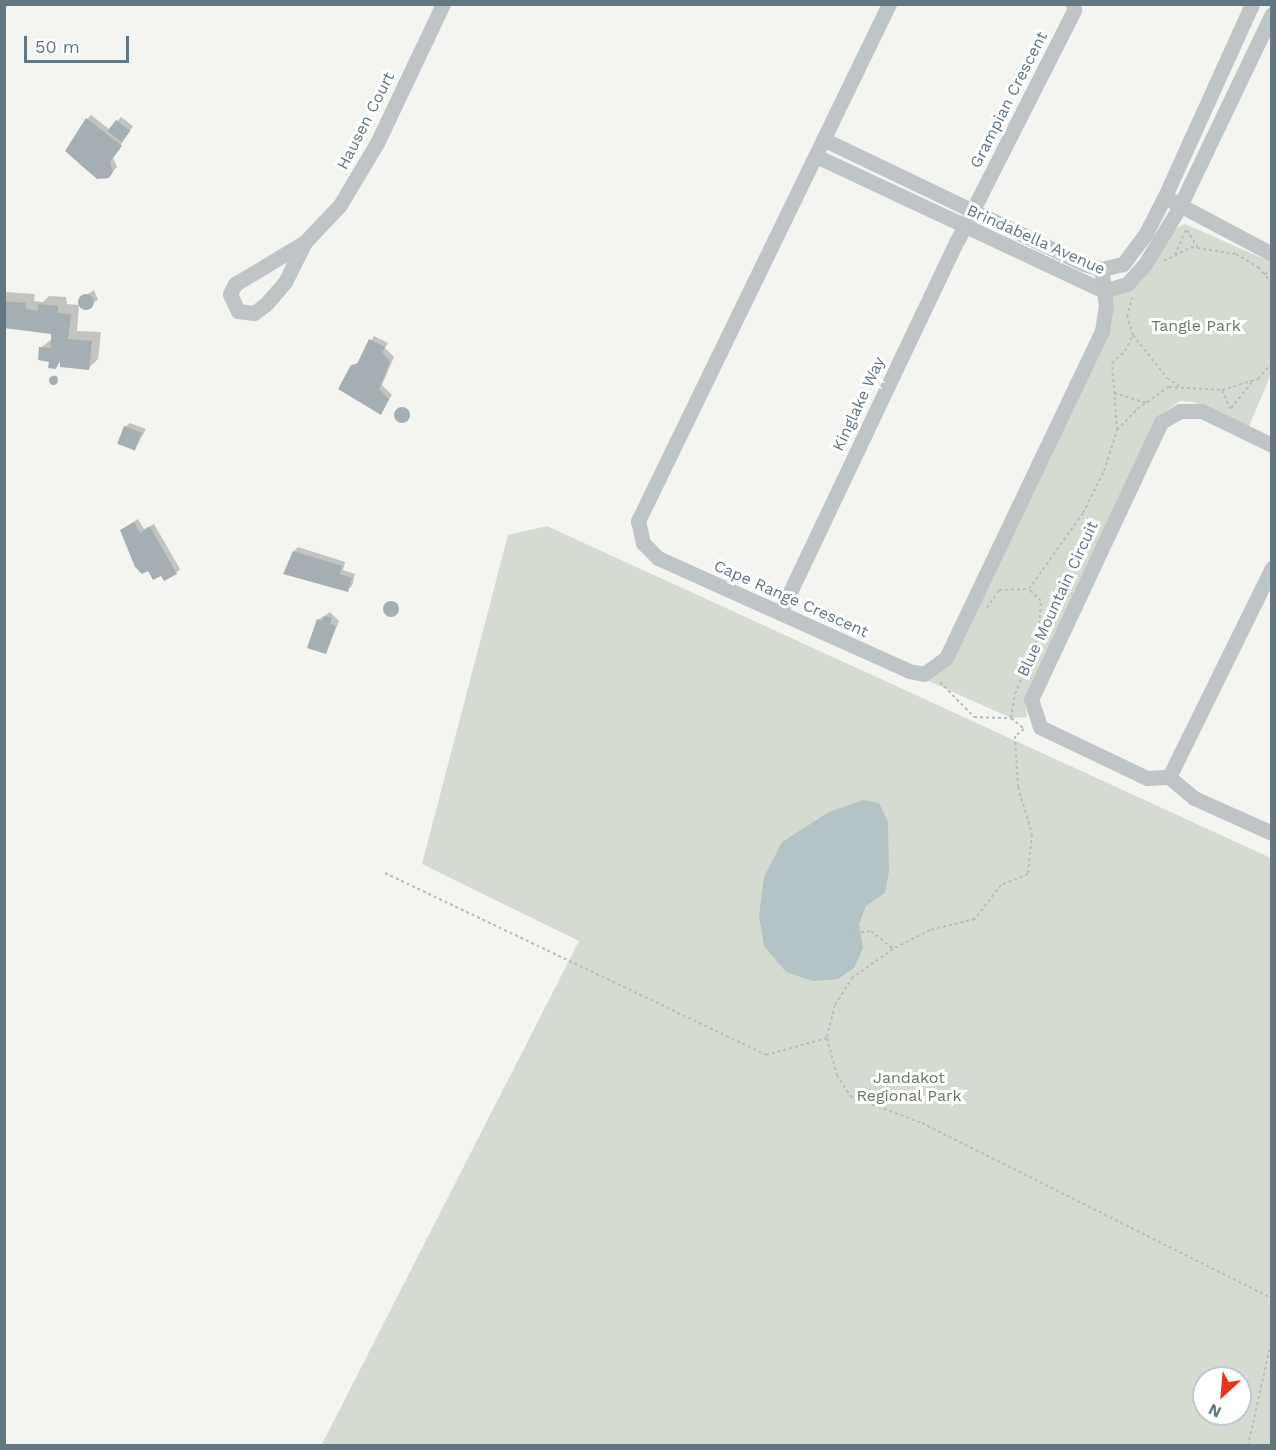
<!DOCTYPE html>
<style>
body{margin:0}
#map{position:relative;width:1276px;height:1450px;overflow:hidden;background:#f4f4f0;font-family:"Work Sans",sans-serif}
div>[style]{position:absolute}
[style*='--x']{left:calc(var(--x)*1px);top:calc(var(--y)*1px);width:calc(var(--w)*1px);rotate:calc(var(--a)*1deg)}
.green>*{inset:0;background:#d6dbd1}
.water>*{inset:0;background:#b4c4c6}
.shadow>*{inset:0;background:#0003;transform-origin:0 0}
.building>*{inset:0;background:#a5afb3;transform-origin:0 0}
.round{border-radius:50%}
.path>*{height:2px;margin-top:-1px;transform-origin:0;background:repeating-linear-gradient(90deg,#b9bcbe 0 3px,transparent 0 6px)}
.street>*{height:15px;margin:-7.5px;padding:0 7.5px;transform-origin:7.5px;border-radius:7.5px;background:#bfc4c6}
span{translate:-50% -50%;white-space:nowrap;text-align:center;line-height:1.15;-webkit-text-stroke:6px #fff;paint-order:stroke}
.street-label{font-size:16px;color:#627782}
.park-label{font-size:16px;color:#687961}
.frame{position:absolute;inset:0;border:6px solid #627782;pointer-events:none}
.north{position:absolute;left:1192px;top:1366px;width:60px;height:60px;box-sizing:border-box;background:#fff;border:2px solid #c0c9cd;border-radius:50%;rotate:206deg;font-size:16px;font-weight:700;line-height:24px;text-align:center;color:#627782}
.north::after{content:'';display:block;margin:auto;width:21px;height:27px;background:#ea331a;clip-path:polygon(50% 0,100% 100%,50% 72%,0 100%)}
.scale{position:absolute;left:24px;top:36px;width:105px;height:27px;box-sizing:border-box;border:3px solid #627782;border-top:0;padding-left:8px;font-size:18px;line-height:21px;white-space:nowrap;color:#627782;-webkit-text-stroke:4px #fff;paint-order:stroke}
</style>
<div id="map">
<div class="green">
<div style="clip-path:polygon(1185px 224px,1271px 262px,1271px 374px,1249px 426px,1193px 402px,1180px 401px,1156px 418px,1025px 699px,1027px 717px,1011px 718px,924px 679px,949px 661px,1106px 331px,1108px 294px,1172px 230px)"></div>
<div style="clip-path:polygon(evenodd,547px 526px,1271px 858px,1271px 1445px,321px 1446px,579px 941px,422px 864px,508px 535px,547px 526px,1204px 1378px,1240px 1378px,1240px 1414px,1204px 1414px,1204px 1378px)"></div>
</div>
<div class="water">
<div style="clip-path:polygon(863px 800px,879px 803px,888px 822px,889px 871px,885px 893px,866px 906px,859px 924px,863px 948px,854px 968px,838px 979px,813px 981px,786px 972px,764px 946px,759px 915px,764px 877px,782px 842px,829px 812px)"></div>
</div>
<div class="shadow">
<div style="clip-path:polygon(91px 115px,110px 130px,121px 117px,133px 126px,113px 157px,117px 167px,108px 177px,98px 178px,79px 164px,87px 119px)"></div>
<div style="clip-path:polygon(94px 290px,98px 300px,84px 308px,81px 298px)"></div>
<div style="clip-path:polygon(5px 292px,35px 294px,34px 301px,43px 302px,49px 296px,66px 297px,67px 304px,79px 305px,77px 331px,101px 332px,98px 359px,89px 368px,61px 361px,55px 367px,40px 348px,52px 339px,52px 332px,4px 327px)"></div>
<div style="clip-path:polygon(374px 336px,388px 343px,385px 348px,394px 357px,382px 385px,392px 395px,381px 413px,352px 366px,360px 361px)"></div>
<div style="clip-path:polygon(54px 375px,58px 377px,54px 382px,50px 380px)"></div>
<div style="left:403px;top:407px;width:9px;height:11px;rotate:41deg"></div>
<div style="clip-path:polygon(130px 423px,146px 429px,135px 449px,125px 427px)"></div>
<div style="clip-path:polygon(138px 519px,144px 529px,154px 524px,180px 569px,176px 573px,121px 530px)"></div>
<div style="clip-path:polygon(298px 547px,345px 562px,343px 570px,355px 574px,352px 586px,347px 590px,294px 551px)"></div>
<div style="left:389px;top:601px;width:9px;height:11px;rotate:18deg"></div>
<div style="clip-path:polygon(330px 612px,339px 621px,326px 653px,318px 620px)"></div>
</div>
<div class="building">
<div style="clip-path:polygon(86px 118px,122px 146px,110px 162px,113px 172px,109px 178px,97px 179px,65px 151px)"></div>
<div style="left:116px;top:120px;width:18px;height:14px;rotate:38deg"></div>
<div class="round" style="left:78px;top:294px;width:16px;height:16px"></div>
<div style="clip-path:polygon(4px 301px,26px 303px,26px 309px,38px 311px,38px 304px,58px 306px,58px 313px,71px 314px,68px 339px,92px 341px,89px 370px,60px 367px,60px 360px,56px 369px,48px 368px,49px 362px,38px 360px,39px 347px,51px 348px,51px 334px,4px 328px)"></div>
<div style="clip-path:polygon(369px 339px,385px 347px,382px 352px,390px 362px,379px 389px,389px 399px,381px 415px,338px 389px,351px 365px,357px 364px)"></div>
<div class="round" style="left:48.5px;top:375.5px;width:9px;height:9px"></div>
<div class="round" style="left:394px;top:407px;width:16px;height:16px"></div>
<div style="left:124px;top:426px;width:19px;height:19px;rotate:21deg"></div>
<div style="clip-path:polygon(134px 522px,140px 533px,150px 527px,177px 574px,164px 581px,161px 576px,153px 580px,148px 571px,142px 574px,135px 567px,120px 530px)"></div>
<div style="clip-path:polygon(293px 551px,342px 566px,340px 574px,352px 578px,348px 592px,283px 574px)"></div>
<div class="round" style="left:383px;top:601px;width:16px;height:16px"></div>
<div style="clip-path:polygon(324px 616px,332px 618px,330px 624px,336px 626px,326px 654px,307px 648px,317px 619px,322px 621px)"></div>
</div>
<div class="path">
<div style="--x:1187;--y:230;--w:21;--a:59"></div>
<div style="--x:1175;--y:255;--w:28;--a:-67"></div>
<div style="--x:1164;--y:261;--w:30;--a:-27"></div>
<div style="--x:1191;--y:247;--w:46;--a:8.8"></div>
<div style="--x:1236;--y:254;--w:26;--a:31"></div>
<div style="--x:1258;--y:267;--w:21;--a:49"></div>
<div style="--x:1264;--y:274;--w:8;--a:-14"></div>
<div style="--x:1133;--y:335;--w:55;--a:51.7"></div>
<div style="--x:1167;--y:378;--w:17;--a:33"></div>
<div style="--x:1222;--y:390;--w:22;--a:66"></div>
<div style="--x:1114;--y:393;--w:34;--a:17"></div>
<div style="--x:1231;--y:408;--w:35;--a:-51"></div>
<div style="--x:1117;--y:430;--w:29;--a:-46"></div>
<div style="--x:1137;--y:409;--w:39;--a:-35"></div>
<div style="--x:1169;--y:387;--w:53;--a:3.2"></div>
<div style="--x:1222;--y:390;--w:38;--a:-17"></div>
<div style="--x:1258;--y:379;--w:21;--a:-49"></div>
<div style="--x:987;--y:608;--w:22;--a:-56"></div>
<div style="--x:999;--y:590;--w:30;--a:-2"></div>
<div style="--x:1029;--y:589;--w:93;--a:-54.6"></div>
<div style="--x:1083;--y:513;--w:47;--a:-63.4"></div>
<div style="--x:1104;--y:471;--w:43;--a:-72.4"></div>
<div style="--x:1117;--y:430;--w:67;--a:-94.3"></div>
<div style="--x:1112;--y:363;--w:18;--a:-43"></div>
<div style="--x:1125;--y:351;--w:18;--a:-63"></div>
<div style="--x:1133;--y:335;--w:19;--a:-108"></div>
<div style="--x:1127;--y:317;--w:20;--a:-75"></div>
<div style="--x:940;--y:682;--w:49;--a:45.8"></div>
<div style="--x:974;--y:717;--w:37;--a:2"></div>
<div style="--x:1011;--y:718;--w:17;--a:40"></div>
<div style="--x:1024;--y:729;--w:11;--a:142"></div>
<div style="--x:1015;--y:736;--w:51;--a:86.6"></div>
<div style="--x:1018;--y:787;--w:49;--a:73.4"></div>
<div style="--x:1032;--y:834;--w:40;--a:95.7"></div>
<div style="--x:1028;--y:874;--w:29;--a:158"></div>
<div style="--x:1001;--y:885;--w:43;--a:127.4"></div>
<div style="--x:975;--y:919;--w:46;--a:166.3"></div>
<div style="--x:930;--y:930;--w:42;--a:152.8"></div>
<div style="--x:893;--y:949;--w:49;--a:145"></div>
<div style="--x:853;--y:977;--w:33;--a:123"></div>
<div style="--x:835;--y:1005;--w:34;--a:104"></div>
<div style="--x:827;--y:1038;--w:38;--a:75"></div>
<div style="--x:837;--y:1075;--w:25;--a:58"></div>
<div style="--x:850;--y:1096;--w:77;--a:20.6"></div>
<div style="--x:922;--y:1123;--w:391;--a:26.6"></div>
<div style="--x:1011;--y:718;--w:24;--a:-81"></div>
<div style="--x:1015;--y:694;--w:62;--a:-68.4"></div>
<div style="--x:1038;--y:636;--w:35;--a:-85"></div>
<div style="--x:1041;--y:601;--w:17;--a:-135"></div>
<div style="--x:385;--y:873;--w:422;--a:25.5"></div>
<div style="--x:766;--y:1055;--w:63;--a:-15.6"></div>
<div style="--x:849;--y:934;--w:22;--a:-8"></div>
<div style="--x:871;--y:931;--w:28;--a:39"></div>
<div style="--x:1248;--y:1446;--w:111;--a:-77.5"></div>
</div>
<div class="street">
<div style="--x:889;--y:4;--w:575;--a:115.9"></div>
<div style="--x:638;--y:521;--w:23;--a:77"></div>
<div style="--x:643;--y:543;--w:21;--a:45"></div>
<div style="--x:658;--y:558;--w:275;--a:24.2"></div>
<div style="--x:909;--y:671;--w:15;--a:11"></div>
<div style="--x:924;--y:674;--w:27;--a:-36"></div>
<div style="--x:946;--y:658;--w:362;--a:-64.5"></div>
<div style="--x:1102;--y:331;--w:24;--a:-81"></div>
<div style="--x:1106;--y:307;--w:38;--a:-97"></div>
<div style="--x:825;--y:140;--w:287;--a:25.6"></div>
<div style="--x:1084;--y:264;--w:18;--a:16"></div>
<div style="--x:1101;--y:269;--w:23;--a:-13"></div>
<div style="--x:1123;--y:264;--w:39;--a:-53"></div>
<div style="--x:1146;--y:233;--w:42;--a:-62.8"></div>
<div style="--x:1165;--y:196;--w:211;--a:-65.6"></div>
<div style="--x:816;--y:156;--w:318;--a:25.1"></div>
<div style="--x:1104;--y:291;--w:24;--a:-17"></div>
<div style="--x:1127;--y:284;--w:27;--a:-48"></div>
<div style="--x:1145;--y:264;--w:66;--a:-58.7"></div>
<div style="--x:1179;--y:208;--w:215;--a:-64.4"></div>
<div style="--x:1172;--y:201;--w:113;--a:27.9"></div>
<div style="--x:305;--y:242;--w:82;--a:149"></div>
<div style="--x:235;--y:284;--w:11;--a:117"></div>
<div style="--x:230;--y:294;--w:19;--a:65"></div>
<div style="--x:238;--y:311;--w:16;--a:7"></div>
<div style="--x:254;--y:313;--w:15;--a:-37"></div>
<div style="--x:266;--y:304;--w:29;--a:-49"></div>
<div style="--x:285;--y:282;--w:45;--a:-63.4"></div>
<div style="--x:305;--y:242;--w:51;--a:-46.6"></div>
<div style="--x:340;--y:205;--w:72;--a:-59.2"></div>
<div style="--x:377;--y:143;--w:154;--a:-64.6"></div>
<div style="--x:1272;--y:445;--w:78;--a:-154.1"></div>
<div style="--x:1202;--y:411;--w:22;--a:180"></div>
<div style="--x:1180;--y:411;--w:22;--a:150"></div>
<div style="--x:1161;--y:422;--w:306;--a:115.1"></div>
<div style="--x:1031;--y:699;--w:29;--a:72"></div>
<div style="--x:1040;--y:727;--w:119;--a:25.5"></div>
<div style="--x:1147;--y:778;--w:22;--a:-3"></div>
<div style="--x:1169;--y:777;--w:233;--a:-63.8"></div>
<div style="--x:780;--y:613;--w:412;--a:-64.6"></div>
<div style="--x:957;--y:241;--w:259;--a:-63.1"></div>
<div style="--x:1074;--y:10;--w:6;--a:-99"></div>
<div style="--x:1169;--y:777;--w:33;--a:40"></div>
<div style="--x:1194;--y:798;--w:85;--a:24.2"></div>
</div>
<div class="street-label">
<span style="left:1009px;top:100px;rotate:-63deg">Grampian Crescent</span>
<span style="left:366px;top:121px;rotate:-63deg">Hausen Court</span>
<span style="left:1036px;top:240px;rotate:24deg">Brindabella Avenue</span>
<span style="left:859px;top:404px;rotate:-65deg">Kinglake Way</span>
<span style="left:791px;top:599px;rotate:24deg">Cape Range Crescent</span>
<span style="left:1058px;top:599px;rotate:-65deg">Blue Mountain Circuit</span>
</div>
<div class="park-label">
<span style="left:1196px;top:326px">Tangle Park</span>
<span style="left:909px;top:1087px">Jandakot<br>Regional Park</span>
</div>
<div class="frame"></div>
<div class="north">N</div>
<div class="scale">50 m</div>
</div>
